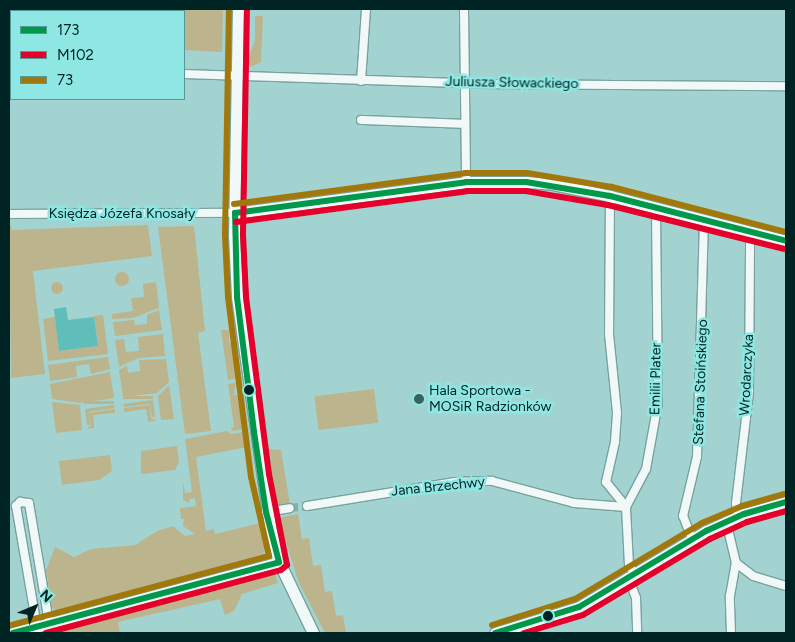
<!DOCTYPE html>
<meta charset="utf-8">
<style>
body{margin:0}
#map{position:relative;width:795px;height:642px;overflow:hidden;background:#a2d3d0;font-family:Figtree,sans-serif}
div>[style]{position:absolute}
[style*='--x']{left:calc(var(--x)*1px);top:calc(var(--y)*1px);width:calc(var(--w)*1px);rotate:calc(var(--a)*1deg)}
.green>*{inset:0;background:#bcb48c;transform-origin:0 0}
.round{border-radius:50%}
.water>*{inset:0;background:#5fbeba}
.street-tunnel>*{height:8px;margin-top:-4px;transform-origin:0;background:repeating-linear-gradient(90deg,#82b0ad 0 8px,transparent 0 12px)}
.roads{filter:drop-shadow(1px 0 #79a19e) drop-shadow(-1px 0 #79a19e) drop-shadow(0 1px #79a19e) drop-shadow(0 -1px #79a19e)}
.street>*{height:8px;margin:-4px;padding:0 4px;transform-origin:4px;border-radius:4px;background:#f1f8f8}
.secondary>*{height:11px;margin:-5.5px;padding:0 5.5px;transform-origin:5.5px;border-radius:5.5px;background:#f1f8f8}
.bus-1>*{height:6px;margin:-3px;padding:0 3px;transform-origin:3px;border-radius:3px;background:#00994c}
.bus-2>*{height:6px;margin:-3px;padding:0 3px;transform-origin:3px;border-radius:3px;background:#e4002b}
.bus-3>*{height:6px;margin:-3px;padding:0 3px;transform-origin:3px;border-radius:3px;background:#a1780c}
.dots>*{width:14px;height:14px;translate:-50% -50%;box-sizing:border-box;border:2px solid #8ee7e2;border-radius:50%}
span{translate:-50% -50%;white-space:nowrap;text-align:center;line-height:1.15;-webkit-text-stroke:5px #8ee7e2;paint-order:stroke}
.street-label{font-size:14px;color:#002423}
.poi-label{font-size:14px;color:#002423}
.left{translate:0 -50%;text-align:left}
.frame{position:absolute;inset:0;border:10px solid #002423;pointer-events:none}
.legend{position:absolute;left:10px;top:10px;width:175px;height:90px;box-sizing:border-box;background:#8ee7e2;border:1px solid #559996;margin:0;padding:6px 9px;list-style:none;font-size:15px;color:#002423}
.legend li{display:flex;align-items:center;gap:10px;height:25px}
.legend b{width:25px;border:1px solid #559996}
.north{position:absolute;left:10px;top:582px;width:50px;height:50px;-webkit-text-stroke:4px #8ee7e2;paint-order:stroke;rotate:45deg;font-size:14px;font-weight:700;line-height:20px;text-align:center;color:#002423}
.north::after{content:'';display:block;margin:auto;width:18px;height:22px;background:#002423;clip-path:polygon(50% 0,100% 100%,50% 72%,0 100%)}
</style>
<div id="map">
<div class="green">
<div style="clip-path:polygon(69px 9px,223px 9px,222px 52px,184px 50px,184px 11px)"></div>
<div style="clip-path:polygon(228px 9px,231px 9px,232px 56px,227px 56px)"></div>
<div style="clip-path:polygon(255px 16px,263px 16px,261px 62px,250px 67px,248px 58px,255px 41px)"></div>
<div style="clip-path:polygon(9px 221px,12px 230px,148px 225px,152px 256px,33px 271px,45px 374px,11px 378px)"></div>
<div style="clip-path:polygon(194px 226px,205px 331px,198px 333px,211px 431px,185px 434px,158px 227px)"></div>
<div class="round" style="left:115px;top:272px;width:14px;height:14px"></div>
<div class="round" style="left:51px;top:282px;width:12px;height:12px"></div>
<div style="clip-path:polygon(156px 282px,159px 308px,133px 318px,112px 319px,112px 314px,133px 311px,131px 298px,144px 297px,143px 284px)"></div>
<div style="clip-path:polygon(159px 310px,162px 330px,115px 336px,113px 322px,134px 320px,135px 325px,147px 324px,147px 315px)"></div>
<div style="clip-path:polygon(103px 315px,108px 354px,48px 361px,43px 319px,55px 317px,60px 351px,98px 346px,94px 316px)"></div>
<div style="clip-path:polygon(221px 330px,229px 330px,229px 343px,233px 343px,235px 379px,228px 380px)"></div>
<div style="clip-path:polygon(163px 334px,165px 356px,138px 358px,119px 367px,115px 340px,124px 339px,126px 352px,139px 351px,138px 337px)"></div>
<div style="clip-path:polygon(108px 357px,110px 369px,91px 374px,89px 364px,76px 366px,77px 377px,50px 381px,48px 365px)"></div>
<div style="clip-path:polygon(166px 359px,169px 382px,157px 393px,123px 397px,119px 370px,127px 366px,128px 373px,140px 371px,139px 360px)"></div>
<div style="clip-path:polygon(110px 372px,114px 398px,80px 403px,52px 399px,50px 384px)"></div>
<div style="clip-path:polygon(236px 383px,234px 395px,237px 395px,245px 429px,232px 431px,231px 428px,234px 427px,228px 384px)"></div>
<div style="clip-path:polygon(169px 385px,174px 419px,161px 420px,158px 396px)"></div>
<div style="left:374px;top:389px;width:34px;height:60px;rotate:83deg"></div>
<div style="left:153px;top:396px;width:3px;height:30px;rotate:90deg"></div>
<div style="clip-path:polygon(153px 400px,155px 417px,152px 417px,150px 404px,124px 407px,123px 404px)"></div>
<div style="left:114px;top:401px;width:3px;height:30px;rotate:90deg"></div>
<div style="clip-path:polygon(52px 402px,80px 405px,82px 430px,56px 433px)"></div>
<div style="clip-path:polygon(114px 405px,115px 408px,89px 412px,90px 425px,87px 425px,85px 409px)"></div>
<div style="clip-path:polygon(150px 405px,151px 418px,156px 421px,148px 422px,146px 409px,124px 412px,124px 408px)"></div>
<div style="clip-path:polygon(115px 409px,115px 413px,93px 415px,94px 428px,87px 429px,91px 425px,89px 413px)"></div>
<div style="clip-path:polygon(227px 431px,231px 434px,245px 432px,247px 447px,196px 457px,206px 531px,214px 529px,215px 534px,260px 523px,266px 546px,263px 554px,57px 612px,52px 607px,46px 570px,55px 547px,74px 557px,91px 549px,135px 545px,157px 531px,173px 526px,185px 536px,195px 534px,183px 526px,184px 519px,181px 519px,180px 508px,196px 506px,195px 498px,189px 499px,190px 503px,183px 500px,183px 482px,185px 493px,192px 492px,185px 439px)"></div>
<div style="clip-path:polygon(177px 446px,179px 462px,175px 470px,141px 474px,141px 451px)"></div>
<div style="clip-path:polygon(266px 449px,281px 450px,290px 504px,275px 506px,270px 452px)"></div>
<div style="clip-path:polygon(110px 455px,112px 471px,99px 480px,62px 485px,59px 461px)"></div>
<div style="clip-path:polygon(298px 514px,302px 539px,309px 538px,313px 566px,321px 565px,325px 592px,332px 591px,336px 616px,343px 615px,346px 633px,325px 633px,299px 583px,278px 518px)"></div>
<div style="clip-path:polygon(274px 571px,278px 583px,242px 594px,234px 611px,225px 615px,220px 599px,118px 622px,120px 633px,53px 632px,55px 626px)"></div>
</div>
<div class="water">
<div style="clip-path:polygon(66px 307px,68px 320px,94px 317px,98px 346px,59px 351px,54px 309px)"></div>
</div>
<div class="street-tunnel">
<div style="--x:290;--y:508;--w:17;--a:-7"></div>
</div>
<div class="roads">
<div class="street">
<div style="--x:464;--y:9;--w:173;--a:89.3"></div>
<div style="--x:9;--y:65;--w:2;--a:27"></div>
<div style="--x:184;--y:74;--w:297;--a:1.9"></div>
<div style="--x:481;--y:84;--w:305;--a:0.4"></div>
<div style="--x:361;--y:81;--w:72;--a:-86"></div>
<div style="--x:361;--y:120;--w:102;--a:2.2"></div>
<div style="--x:610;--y:196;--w:138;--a:90.4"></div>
<div style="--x:609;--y:334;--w:79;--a:84.2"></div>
<div style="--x:617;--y:413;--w:29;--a:94"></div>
<div style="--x:615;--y:442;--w:41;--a:102.7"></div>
<div style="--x:606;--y:482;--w:32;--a:51"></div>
<div style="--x:9;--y:214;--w:226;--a:-0.3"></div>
<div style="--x:307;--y:506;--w:150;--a:-9.2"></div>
<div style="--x:455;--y:482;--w:37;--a:-2"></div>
<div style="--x:492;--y:481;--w:85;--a:15"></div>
<div style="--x:574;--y:503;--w:52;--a:4.4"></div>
<div style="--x:266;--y:512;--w:24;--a:-9"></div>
<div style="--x:738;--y:516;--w:13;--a:-99"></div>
<div style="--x:736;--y:503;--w:112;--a:-83.3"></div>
<div style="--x:749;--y:392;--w:158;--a:-89.6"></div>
<div style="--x:726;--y:521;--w:43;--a:76.6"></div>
<div style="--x:736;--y:563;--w:21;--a:37"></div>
<div style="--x:753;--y:576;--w:34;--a:17"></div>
<div style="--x:692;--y:539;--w:25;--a:-111"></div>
<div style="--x:683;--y:516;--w:61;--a:-76.7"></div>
<div style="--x:697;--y:457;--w:236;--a:-88.3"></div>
<div style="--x:634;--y:573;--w:9;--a:-122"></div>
<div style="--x:629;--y:565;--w:58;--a:-93"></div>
<div style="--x:626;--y:507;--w:43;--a:-62.2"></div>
<div style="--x:646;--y:469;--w:67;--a:-79.7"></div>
<div style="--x:658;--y:403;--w:195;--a:-90.6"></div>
<div style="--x:628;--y:577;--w:22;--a:69"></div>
<div style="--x:636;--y:598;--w:35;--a:88"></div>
<div style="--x:530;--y:624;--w:9;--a:72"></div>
<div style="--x:37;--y:627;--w:123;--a:-99.8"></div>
<div style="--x:16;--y:506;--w:6;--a:-45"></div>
<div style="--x:20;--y:502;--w:9;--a:6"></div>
<div style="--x:29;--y:503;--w:122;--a:80.5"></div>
<div style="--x:731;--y:633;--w:37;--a:-92"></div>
<div style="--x:730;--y:596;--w:34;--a:-80"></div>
</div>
<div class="secondary">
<div style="--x:238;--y:9;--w:226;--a:91"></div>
<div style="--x:234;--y:235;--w:62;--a:87.2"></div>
<div style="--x:237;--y:297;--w:232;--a:81.8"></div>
<div style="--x:270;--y:527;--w:36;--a:76"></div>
<div style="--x:279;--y:562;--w:79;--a:64.4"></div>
<div style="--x:235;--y:213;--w:233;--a:-7.6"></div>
<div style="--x:466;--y:182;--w:60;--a:0"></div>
<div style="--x:526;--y:182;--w:27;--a:4"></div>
<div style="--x:553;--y:184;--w:58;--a:11.9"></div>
<div style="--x:610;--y:196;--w:182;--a:14.3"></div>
<div style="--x:13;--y:633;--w:275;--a:-14.9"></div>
<div style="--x:495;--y:633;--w:88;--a:-17.2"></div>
<div style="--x:579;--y:607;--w:148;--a:-30.9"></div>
<div style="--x:706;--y:531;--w:42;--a:-24.1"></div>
<div style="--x:744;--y:514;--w:44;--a:-15.9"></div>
</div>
</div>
<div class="bus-1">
<div style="--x:235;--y:213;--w:233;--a:-7.6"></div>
<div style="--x:466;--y:182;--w:60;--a:0"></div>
<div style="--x:526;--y:182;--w:85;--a:9.5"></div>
<div style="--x:610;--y:196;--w:182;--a:14.3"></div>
<div style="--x:235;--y:213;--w:84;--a:88.6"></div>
<div style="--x:237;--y:297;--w:136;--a:82.8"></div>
<div style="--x:254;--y:432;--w:81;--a:81.5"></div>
<div style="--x:266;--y:512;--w:52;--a:75.4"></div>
<div style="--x:13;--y:633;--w:275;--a:-14.9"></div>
<div style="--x:495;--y:633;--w:88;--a:-17.2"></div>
<div style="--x:579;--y:607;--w:148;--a:-30.9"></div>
<div style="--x:706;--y:531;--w:42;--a:-24.1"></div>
<div style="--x:744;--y:514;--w:44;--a:-15.9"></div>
</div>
<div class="bus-2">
<div style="--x:236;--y:222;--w:233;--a:-7.6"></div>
<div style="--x:467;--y:191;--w:59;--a:0"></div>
<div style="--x:526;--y:191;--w:83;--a:9.7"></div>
<div style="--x:608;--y:205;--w:181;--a:14"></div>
<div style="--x:46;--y:633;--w:243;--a:-15"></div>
<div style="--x:281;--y:570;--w:8;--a:-40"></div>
<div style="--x:287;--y:565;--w:93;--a:-101.2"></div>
<div style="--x:269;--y:474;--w:179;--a:-97.4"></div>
<div style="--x:246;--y:296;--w:61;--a:-92.8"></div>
<div style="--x:243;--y:235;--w:226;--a:-89"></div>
<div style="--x:524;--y:633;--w:62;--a:-17"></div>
<div style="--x:583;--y:615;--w:148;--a:-30.9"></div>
<div style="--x:710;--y:539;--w:41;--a:-24.7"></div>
<div style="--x:747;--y:522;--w:41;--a:-15.8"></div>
</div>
<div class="bus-3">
<div style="--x:234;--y:204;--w:233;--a:-7.6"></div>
<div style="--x:465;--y:173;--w:62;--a:0"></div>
<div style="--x:527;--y:173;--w:86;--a:9.4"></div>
<div style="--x:612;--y:187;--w:180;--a:14.5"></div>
<div style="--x:11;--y:625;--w:267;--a:-15"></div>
<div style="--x:269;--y:556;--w:81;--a:-102.8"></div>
<div style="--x:251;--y:477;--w:181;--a:-97.3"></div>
<div style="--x:228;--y:297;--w:62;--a:-92.8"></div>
<div style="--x:225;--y:235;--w:226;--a:-89"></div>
<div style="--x:492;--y:625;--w:87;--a:-17.4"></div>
<div style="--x:575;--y:599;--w:148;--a:-30.9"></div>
<div style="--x:702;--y:523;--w:43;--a:-23"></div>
<div style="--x:742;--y:506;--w:44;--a:-15.9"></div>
</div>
<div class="dots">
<div style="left:249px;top:390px;background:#002423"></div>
<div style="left:419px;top:399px;background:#396160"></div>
<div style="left:548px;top:616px;background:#002423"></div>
</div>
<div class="street-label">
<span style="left:512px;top:83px;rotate:1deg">Juliusza Słowackiego</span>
<span style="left:122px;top:214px">Księdza Józefa Knosały</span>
<span style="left:747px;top:375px;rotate:-87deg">Wrodarczyka</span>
<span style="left:656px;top:379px;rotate:-89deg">Emilii Plater</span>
<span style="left:701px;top:382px;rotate:-88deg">Stefana Stoińskiego</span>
<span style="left:438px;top:487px;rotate:-6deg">Jana Brzechwy</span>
</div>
<div class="poi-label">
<span class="left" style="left:429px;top:399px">Hala Sportowa -<br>MOSiR Radzionków</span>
</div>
<div class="frame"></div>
<ul class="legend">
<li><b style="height:6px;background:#00994c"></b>173</li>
<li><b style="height:6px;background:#e4002b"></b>M102</li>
<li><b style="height:6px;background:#a1780c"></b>73</li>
</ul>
<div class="north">N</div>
</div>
